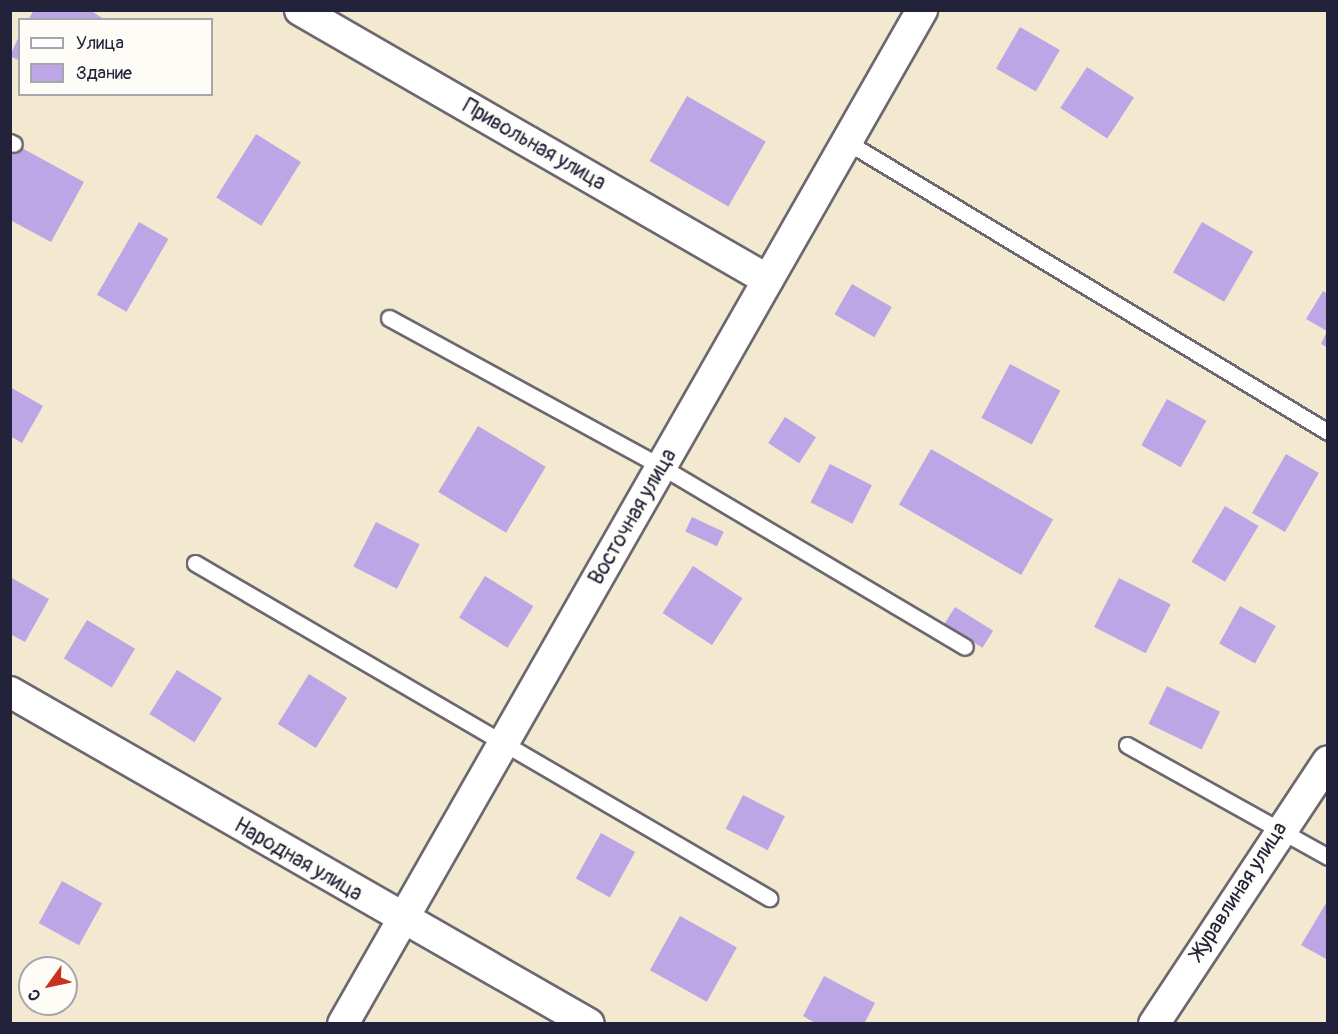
<!DOCTYPE html>
<meta charset="utf-8">
<style>
body{margin:0}
#map{position:relative;width:1338px;height:1034px;overflow:hidden;background:#f2e9d0;font-family:Pangolin,sans-serif}
div>[style]{position:absolute}
[style*='--x']{left:calc(var(--x)*1px);top:calc(var(--y)*1px);width:calc(var(--w)*1px);rotate:calc(var(--a)*1deg)}
.building>*{inset:0;background:#bca6e6;transform-origin:0 0}
.roads{filter:drop-shadow(2px 0 #6b686f) drop-shadow(-2px 0 #6b686f) drop-shadow(0 2px #6b686f) drop-shadow(0 -2px #6b686f)}
.lane>*{height:15px;margin:-7.5px;padding:0 7.5px;transform-origin:7.5px;border-radius:7.5px;background:#fff}
.street>*{height:30px;margin:-15px;padding:0 15px;transform-origin:15px;border-radius:15px;background:#fff}
span{translate:-50% -50%;white-space:nowrap;text-align:center;line-height:1.15;-webkit-text-stroke:5px #fdfcf7;paint-order:stroke}
.street-label{font-size:21px;color:#22223b}
.frame{position:absolute;inset:0;border:12px solid #22223b;pointer-events:none}
.legend{position:absolute;left:18px;top:18px;width:195px;height:78px;box-sizing:border-box;background:#fdfcf7;border:2px solid #a5a5ac;margin:0;padding:8px 10px;list-style:none;font-size:18px;color:#22223b}
.legend li{display:flex;align-items:center;gap:12px;height:30px}
.legend b{width:30px;border:2px solid #a5a5ac}
.north{position:absolute;left:18px;top:956px;width:60px;height:60px;box-sizing:border-box;background:#fdfcf7;border:2px solid #a5a5ac;border-radius:50%;rotate:237deg;font-size:16px;font-weight:700;line-height:24px;text-align:center;color:#22223b}
.north::after{content:'';display:block;margin:auto;width:21px;height:27px;background:#c8321e;clip-path:polygon(50% 0,100% 100%,50% 72%,0 100%)}
</style>
<div id="map">
<div class="building">
<div style="clip-path:polygon(34px 10px,90px 10px,105px 20px,28px 20px)"></div>
<div style="left:1020px;top:27px;width:46px;height:48px;rotate:30deg"></div>
<div style="clip-path:polygon(20px 34px,20px 61px,10px 56px)"></div>
<div style="left:1087px;top:67px;width:56px;height:49px;rotate:33deg"></div>
<div style="left:687px;top:96px;width:91px;height:75px;rotate:30deg"></div>
<div style="left:256px;top:134px;width:53px;height:75px;rotate:32deg"></div>
<div style="clip-path:polygon(11px 142px,84px 182px,51px 242px,10px 220px)"></div>
<div style="left:139px;top:222px;width:34px;height:84px;rotate:30deg"></div>
<div style="left:1202px;top:222px;width:59px;height:58px;rotate:30deg"></div>
<div style="left:852px;top:284px;width:46px;height:35px;rotate:30deg"></div>
<div style="clip-path:polygon(1323px 291px,1328px 294px,1328px 348px,1321px 344px,1327px 331px,1306px 319px)"></div>
<div style="left:1010px;top:364px;width:57px;height:61px;rotate:28deg"></div>
<div style="clip-path:polygon(10px 387px,43px 406px,22px 443px,10px 436px)"></div>
<div style="left:1167px;top:399px;width:45px;height:53px;rotate:29deg"></div>
<div style="left:785px;top:417px;width:37px;height:31px;rotate:33deg"></div>
<div style="left:478px;top:426px;width:79px;height:77px;rotate:31deg"></div>
<div style="left:931px;top:449px;width:141px;height:64px;rotate:30deg"></div>
<div style="left:1286px;top:454px;width:38px;height:68px;rotate:30deg"></div>
<div style="left:830px;top:464px;width:47px;height:43px;rotate:27deg"></div>
<div style="left:1225px;top:506px;width:39px;height:65px;rotate:31deg"></div>
<div style="left:692px;top:517px;width:35px;height:16px;rotate:25deg"></div>
<div style="left:376px;top:522px;width:49px;height:50px;rotate:27deg"></div>
<div style="left:693px;top:566px;width:59px;height:56px;rotate:33deg"></div>
<div style="left:485px;top:576px;width:57px;height:49px;rotate:32deg"></div>
<div style="clip-path:polygon(10px 577px,49px 599px,25px 642px,10px 634px)"></div>
<div style="left:1119px;top:578px;width:58px;height:55px;rotate:27deg"></div>
<div style="left:1240px;top:606px;width:41px;height:43px;rotate:29deg"></div>
<div style="left:955px;top:607px;width:45px;height:20px;rotate:32deg"></div>
<div style="left:87px;top:620px;width:56px;height:45px;rotate:31deg"></div>
<div style="left:177px;top:670px;width:53px;height:52px;rotate:32deg"></div>
<div style="left:309px;top:674px;width:45px;height:59px;rotate:32deg"></div>
<div style="left:1167px;top:686px;width:59px;height:42px;rotate:26deg"></div>
<div style="left:743px;top:795px;width:47px;height:38px;rotate:27deg"></div>
<div style="left:601px;top:833px;width:39px;height:52px;rotate:29deg"></div>
<div style="left:62px;top:881px;width:46px;height:48px;rotate:29deg"></div>
<div style="clip-path:polygon(1328px 900px,1328px 960px,1301px 945px)"></div>
<div style="left:680px;top:916px;width:65px;height:62px;rotate:29deg"></div>
<div style="clip-path:polygon(824px 976px,875px 1003px,864px 1024px,817px 1024px,803px 1016px)"></div>
</div>
<div class="roads">
<div class="lane">
<div style="--x:10;--y:142;--w:4;--a:27"></div>
<div style="--x:847;--y:142;--w:562;--a:31.09"></div>
<div style="--x:389;--y:318;--w:311;--a:28.6"></div>
<div style="--x:662;--y:467;--w:352;--a:30.7"></div>
<div style="--x:195;--y:563;--w:665;--a:30.27"></div>
<div style="--x:1127;--y:745;--w:230;--a:29.1"></div>
</div>
<div class="street">
<div style="--x:300;--y:10;--w:540;--a:29.98"></div>
<div style="--x:10;--y:692;--w:667;--a:29.83"></div>
<div style="--x:343;--y:1024;--w:1168;--a:-60.27"></div>
<div style="--x:1154;--y:1024;--w:315;--a:-56.5"></div>
</div>
</div>
<div class="street-label">
<span style="left:534px;top:145px;rotate:30deg">Привольная улица</span>
<span style="left:633px;top:517px;rotate:-60deg">Восточная улица</span>
<span style="left:298px;top:860px;rotate:30deg">Народная улица</span>
<span style="left:1239px;top:891px;rotate:-57deg">Журавлиная улица</span>
</div>
<div class="frame"></div>
<ul class="legend">
<li><b style="height:8px;background:#fff"></b>Улица</li>
<li><b style="height:16px;background:#bca6e6"></b>Здание</li>
</ul>
<div class="north">С</div>
</div>
